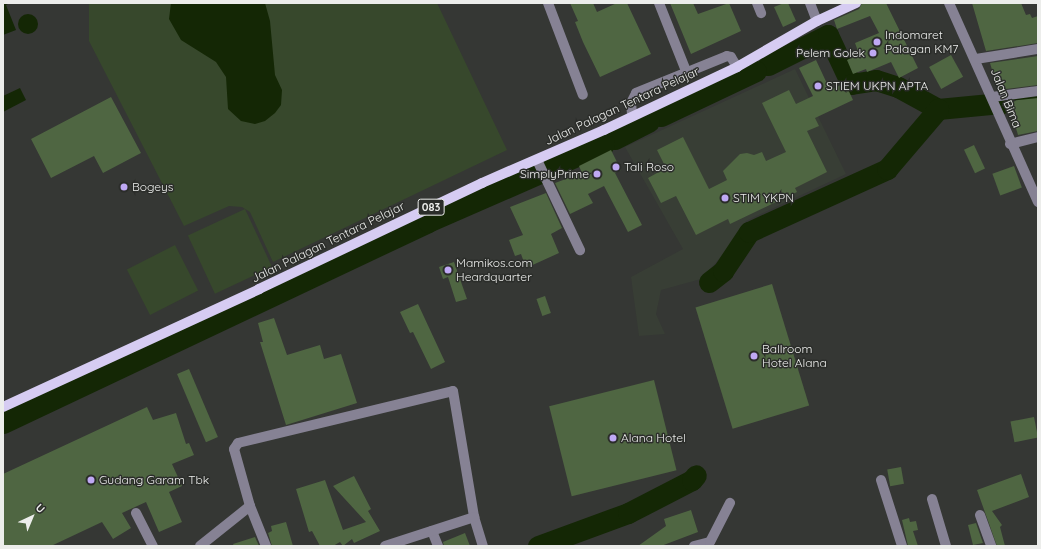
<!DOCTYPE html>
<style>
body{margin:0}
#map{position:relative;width:1041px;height:549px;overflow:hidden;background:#353734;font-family:Quicksand,sans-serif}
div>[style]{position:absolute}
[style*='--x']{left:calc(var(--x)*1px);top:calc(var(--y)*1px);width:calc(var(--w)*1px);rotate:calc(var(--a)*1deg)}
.built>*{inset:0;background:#383e35}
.green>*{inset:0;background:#37482c;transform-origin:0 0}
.water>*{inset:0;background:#142705}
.round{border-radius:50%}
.river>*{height:21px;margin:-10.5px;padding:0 10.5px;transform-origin:10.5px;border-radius:10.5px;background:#142705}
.building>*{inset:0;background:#4f6642;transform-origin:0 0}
.minor>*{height:10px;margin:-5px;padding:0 5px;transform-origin:5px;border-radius:5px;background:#868294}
.major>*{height:10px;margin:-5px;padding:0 5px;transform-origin:5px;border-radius:5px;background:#d6ccf2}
.dots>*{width:11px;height:11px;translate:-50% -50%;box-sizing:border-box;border:2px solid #2b2d2a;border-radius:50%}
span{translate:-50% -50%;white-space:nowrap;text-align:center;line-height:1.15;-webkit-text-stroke:3px #2b2d2a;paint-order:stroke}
.shield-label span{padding:1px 3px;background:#2b2d2a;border:1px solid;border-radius:3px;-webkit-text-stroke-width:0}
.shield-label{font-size:11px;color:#ecedeb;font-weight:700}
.poi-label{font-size:12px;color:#ecedeb}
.left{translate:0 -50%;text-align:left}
.right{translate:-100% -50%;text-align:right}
.street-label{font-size:12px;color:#ecedeb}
.frame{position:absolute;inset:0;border:4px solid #ecedeb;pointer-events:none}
.north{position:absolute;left:12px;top:497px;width:40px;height:40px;-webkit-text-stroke:3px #2b2d2a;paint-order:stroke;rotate:44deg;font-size:11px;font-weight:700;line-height:16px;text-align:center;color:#ecedeb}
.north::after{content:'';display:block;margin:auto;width:14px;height:18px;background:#ecedeb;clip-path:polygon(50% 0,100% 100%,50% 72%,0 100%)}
</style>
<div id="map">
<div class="built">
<div style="clip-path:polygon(795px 69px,846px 174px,746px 221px,728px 249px,701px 279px,661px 290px,656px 314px,665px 334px,639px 336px,631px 277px,683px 249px,625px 147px)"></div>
</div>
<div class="green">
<div style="clip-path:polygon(89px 3px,437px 3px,507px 150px,273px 262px,250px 212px,242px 207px,229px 206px,184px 226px,89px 41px)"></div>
<div style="left:245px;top:209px;width:64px;height:63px;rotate:65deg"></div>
<div style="left:175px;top:245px;width:51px;height:54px;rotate:63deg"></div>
</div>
<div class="water">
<div style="clip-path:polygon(3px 3px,10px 3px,6px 5px,16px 30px,3px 35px)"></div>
<div style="clip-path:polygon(171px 3px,265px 3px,270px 21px,275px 75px,282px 90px,281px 105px,275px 113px,265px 121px,255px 124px,241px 121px,228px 109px,226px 77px,216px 62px,181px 40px,169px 19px)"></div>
<div class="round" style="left:18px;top:14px;width:20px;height:20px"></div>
<div style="clip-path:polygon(20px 88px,26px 100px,3px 112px,3px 96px)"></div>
</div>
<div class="river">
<div style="--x:768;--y:65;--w:67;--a:-26.6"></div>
<div style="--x:828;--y:35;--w:54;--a:64.9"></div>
<div style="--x:851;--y:84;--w:25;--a:-9"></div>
<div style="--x:876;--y:80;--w:23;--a:18"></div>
<div style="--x:898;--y:87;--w:46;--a:28.8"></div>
<div style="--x:938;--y:109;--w:63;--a:-5.4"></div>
<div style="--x:1001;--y:103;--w:38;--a:-11"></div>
<div style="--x:661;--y:116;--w:105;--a:-25.3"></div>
<div style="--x:615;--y:139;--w:38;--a:-27"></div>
<div style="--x:552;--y:167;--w:57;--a:-23.9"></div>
<div style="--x:709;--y:282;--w:18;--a:-38"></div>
<div style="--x:723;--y:271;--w:47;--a:-56.3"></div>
<div style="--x:749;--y:232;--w:152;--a:-24.5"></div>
<div style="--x:887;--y:169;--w:79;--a:-49.6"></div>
<div style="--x:3;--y:423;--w:470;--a:-25.3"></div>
<div style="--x:428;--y:222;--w:120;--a:-23.6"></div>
<div style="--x:538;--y:546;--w:96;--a:-20.1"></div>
<div style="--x:628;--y:513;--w:72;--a:-27.3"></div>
<div style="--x:692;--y:480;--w:6;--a:-51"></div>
</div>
<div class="building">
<div style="clip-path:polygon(570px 3px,593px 3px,597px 12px,617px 3px,627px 3px,651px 54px,600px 77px,583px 42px,575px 22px,578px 21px)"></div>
<div style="clip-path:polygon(670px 3px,693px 3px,698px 14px,729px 3px,741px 31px,691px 54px)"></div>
<div style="clip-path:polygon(784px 3px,788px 3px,796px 21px,783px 27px,774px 7px)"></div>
<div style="clip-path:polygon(862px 3px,886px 3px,918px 68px,899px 78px,891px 62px,867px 72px,866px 69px,853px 74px,847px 60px,859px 54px,855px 43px,879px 33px,870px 16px,837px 29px,834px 20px,859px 9px)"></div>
<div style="clip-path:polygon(972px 3px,1021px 3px,1026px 15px,1030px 14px,1032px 18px,1038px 16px,1038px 43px,986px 51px)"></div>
<div style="left:951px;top:55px;width:25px;height:25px;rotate:61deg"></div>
<div style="clip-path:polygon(1038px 56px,1038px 85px,998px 90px,990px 63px)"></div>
<div style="clip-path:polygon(816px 60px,830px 90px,845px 83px,853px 100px,815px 118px,819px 126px,807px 131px,827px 172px,795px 188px,797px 192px,730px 224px,728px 219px,696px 235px,676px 196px,661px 203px,648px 178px,666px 168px,657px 150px,683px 137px,709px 189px,727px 180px,723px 171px,740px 154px,747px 153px,754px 155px,762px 152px,766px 161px,786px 152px,762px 103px,789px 90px,796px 104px,813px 96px,799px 68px)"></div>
<div style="clip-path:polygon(111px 97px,141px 153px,103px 173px,94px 156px,51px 178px,31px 139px)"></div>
<div style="clip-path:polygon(1038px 98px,1038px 131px,1018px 135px,1008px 101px)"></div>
<div style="left:974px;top:145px;width:26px;height:11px;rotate:65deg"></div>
<div style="clip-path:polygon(611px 150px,621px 170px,615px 173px,642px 225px,628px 232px,604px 186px,588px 194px,593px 203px,570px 214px,555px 183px,582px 173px,579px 166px)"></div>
<div style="left:1014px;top:166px;width:23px;height:23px;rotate:70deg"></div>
<div style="clip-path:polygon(546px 193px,562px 228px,551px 234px,559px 253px,526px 268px,521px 254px,515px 256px,509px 240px,523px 235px,510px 207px)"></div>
<div style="clip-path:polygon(454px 262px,467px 299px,456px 302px,448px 277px,443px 279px,439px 267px)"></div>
<div style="left:772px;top:284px;width:127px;height:80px;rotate:73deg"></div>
<div style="left:545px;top:296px;width:18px;height:9px;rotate:71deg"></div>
<div style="clip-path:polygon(418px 304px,445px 362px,431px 369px,413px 332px,410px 333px,400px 312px)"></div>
<div style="clip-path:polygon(274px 318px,287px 355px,320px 345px,324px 359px,341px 354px,357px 403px,286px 425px,260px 342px,263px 342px,258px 323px)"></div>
<div style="left:189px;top:369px;width:74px;height:13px;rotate:67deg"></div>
<div style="left:654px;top:380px;width:93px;height:108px;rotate:76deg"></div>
<div style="clip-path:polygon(147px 407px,153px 420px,176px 413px,186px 444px,189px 443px,194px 455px,172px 464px,182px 486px,169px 492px,182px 522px,159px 532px,146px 502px,122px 513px,131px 528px,113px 539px,102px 522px,51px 546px,3px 546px,3px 474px)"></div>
<div style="left:1034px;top:417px;width:21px;height:24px;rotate:79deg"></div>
<div style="left:901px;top:467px;width:17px;height:14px;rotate:80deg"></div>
<div style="clip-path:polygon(1021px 474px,1029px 497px,992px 511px,1002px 525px,1000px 527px,1005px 546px,997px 546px,977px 490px)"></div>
<div style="clip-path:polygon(354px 476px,371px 509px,368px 511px,380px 531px,354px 543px,352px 539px,343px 546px,340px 542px,333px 546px,320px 546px,312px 531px,309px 532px,296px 489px,325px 480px,343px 530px,366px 522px,333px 486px)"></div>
<div style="clip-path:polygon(691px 510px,698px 532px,661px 546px,638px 546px,666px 526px,664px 519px)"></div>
<div style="clip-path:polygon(909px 518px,910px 522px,916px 521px,918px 530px,913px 531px,918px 546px,908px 546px,902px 520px)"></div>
<div style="clip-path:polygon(286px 522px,293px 546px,272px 546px,268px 533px,272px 531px,271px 526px)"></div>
<div style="clip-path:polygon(976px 523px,983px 543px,973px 545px,968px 525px)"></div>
<div style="clip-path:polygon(465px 533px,470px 546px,444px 546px,443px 542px)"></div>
<div style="clip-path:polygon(255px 537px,259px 546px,234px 546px,233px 544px)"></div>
</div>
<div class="minor">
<div style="--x:548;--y:3;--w:98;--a:69.2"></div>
<div style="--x:659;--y:3;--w:73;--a:68.3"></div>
<div style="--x:757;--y:3;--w:11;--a:68"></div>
<div style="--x:810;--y:3;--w:19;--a:69"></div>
<div style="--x:949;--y:3;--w:218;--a:65.9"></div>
<div style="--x:976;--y:59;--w:63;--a:-9.2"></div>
<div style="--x:992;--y:97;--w:46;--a:-7.4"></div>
<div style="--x:632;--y:114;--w:11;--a:-95"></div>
<div style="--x:631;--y:103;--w:11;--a:-63"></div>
<div style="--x:636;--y:93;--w:98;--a:-22.1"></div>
<div style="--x:727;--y:56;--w:4;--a:14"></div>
<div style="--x:731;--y:57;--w:12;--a:59"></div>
<div style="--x:1010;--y:144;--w:29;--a:-14"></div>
<div style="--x:537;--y:160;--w:100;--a:64.5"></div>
<div style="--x:881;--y:480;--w:69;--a:72.3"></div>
<div style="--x:932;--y:499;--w:49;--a:73.4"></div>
<div style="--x:250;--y:506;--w:43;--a:68.2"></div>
<div style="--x:136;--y:513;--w:37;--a:63"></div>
<div style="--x:980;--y:515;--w:33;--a:70"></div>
<div style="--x:432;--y:531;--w:16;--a:68"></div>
<div style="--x:200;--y:546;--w:64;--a:-38.7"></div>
<div style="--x:250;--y:506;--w:59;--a:-105.7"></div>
<div style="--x:234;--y:449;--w:7;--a:-56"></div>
<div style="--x:238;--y:443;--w:221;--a:-13.6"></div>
<div style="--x:453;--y:391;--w:128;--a:80.5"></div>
<div style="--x:474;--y:517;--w:30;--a:73"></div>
<div style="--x:385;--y:546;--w:94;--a:-18"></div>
<div style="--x:694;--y:546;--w:16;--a:-14"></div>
<div style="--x:710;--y:542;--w:44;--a:-62.9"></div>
</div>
<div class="major">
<div style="--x:3;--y:407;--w:282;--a:-24.7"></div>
<div style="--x:259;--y:289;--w:247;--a:-25.4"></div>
<div style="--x:482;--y:183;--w:133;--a:-23.5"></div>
<div style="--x:604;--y:130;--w:147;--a:-25.3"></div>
<div style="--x:737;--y:67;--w:92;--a:-29.9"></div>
<div style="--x:817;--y:21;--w:43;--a:-24.8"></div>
</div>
<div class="dots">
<div style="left:877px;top:42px;background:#bfa9f4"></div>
<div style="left:873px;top:53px;background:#bfa9f4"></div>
<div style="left:818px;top:86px;background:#bfa9f4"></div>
<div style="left:616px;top:167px;background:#bfa9f4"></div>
<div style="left:597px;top:174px;background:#bfa9f4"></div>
<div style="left:124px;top:187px;background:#bfa9f4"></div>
<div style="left:725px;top:198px;background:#bfa9f4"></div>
<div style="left:448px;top:270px;background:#bfa9f4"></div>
<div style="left:754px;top:356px;background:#bfa9f4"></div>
<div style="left:613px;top:438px;background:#bfa9f4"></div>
<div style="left:91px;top:480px;background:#bfa9f4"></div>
</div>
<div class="shield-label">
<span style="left:431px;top:207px">083</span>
</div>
<div class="poi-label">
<span class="left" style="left:885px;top:42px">Indomaret<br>Palagan KM7</span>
<span class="right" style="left:865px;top:53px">Pelem Golek</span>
<span class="left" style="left:826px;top:86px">STIEM UKPN APTA</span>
<span class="left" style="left:624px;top:167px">Tali Roso</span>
<span class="right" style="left:589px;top:174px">SimplyPrime</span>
<span class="left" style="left:132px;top:187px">Bogeys</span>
<span class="left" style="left:733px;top:198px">STIM YKPN</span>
<span class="left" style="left:456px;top:270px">Mamikos.com<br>Heardquarter</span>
<span class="left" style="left:762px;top:356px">Ballroom<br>Hotel Alana</span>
<span class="left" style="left:621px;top:438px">Alana Hotel</span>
<span class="left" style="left:99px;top:480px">Gudang Garam Tbk</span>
</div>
<div class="street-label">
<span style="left:1006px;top:98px;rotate:68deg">Jalan Bima</span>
<span style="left:622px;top:106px;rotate:-25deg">Jalan Palagan Tentara Pelajar</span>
<span style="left:328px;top:242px;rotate:-26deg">Jalan Palagan Tentara Pelajar</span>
</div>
<div class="frame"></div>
<div class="north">U</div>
</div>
